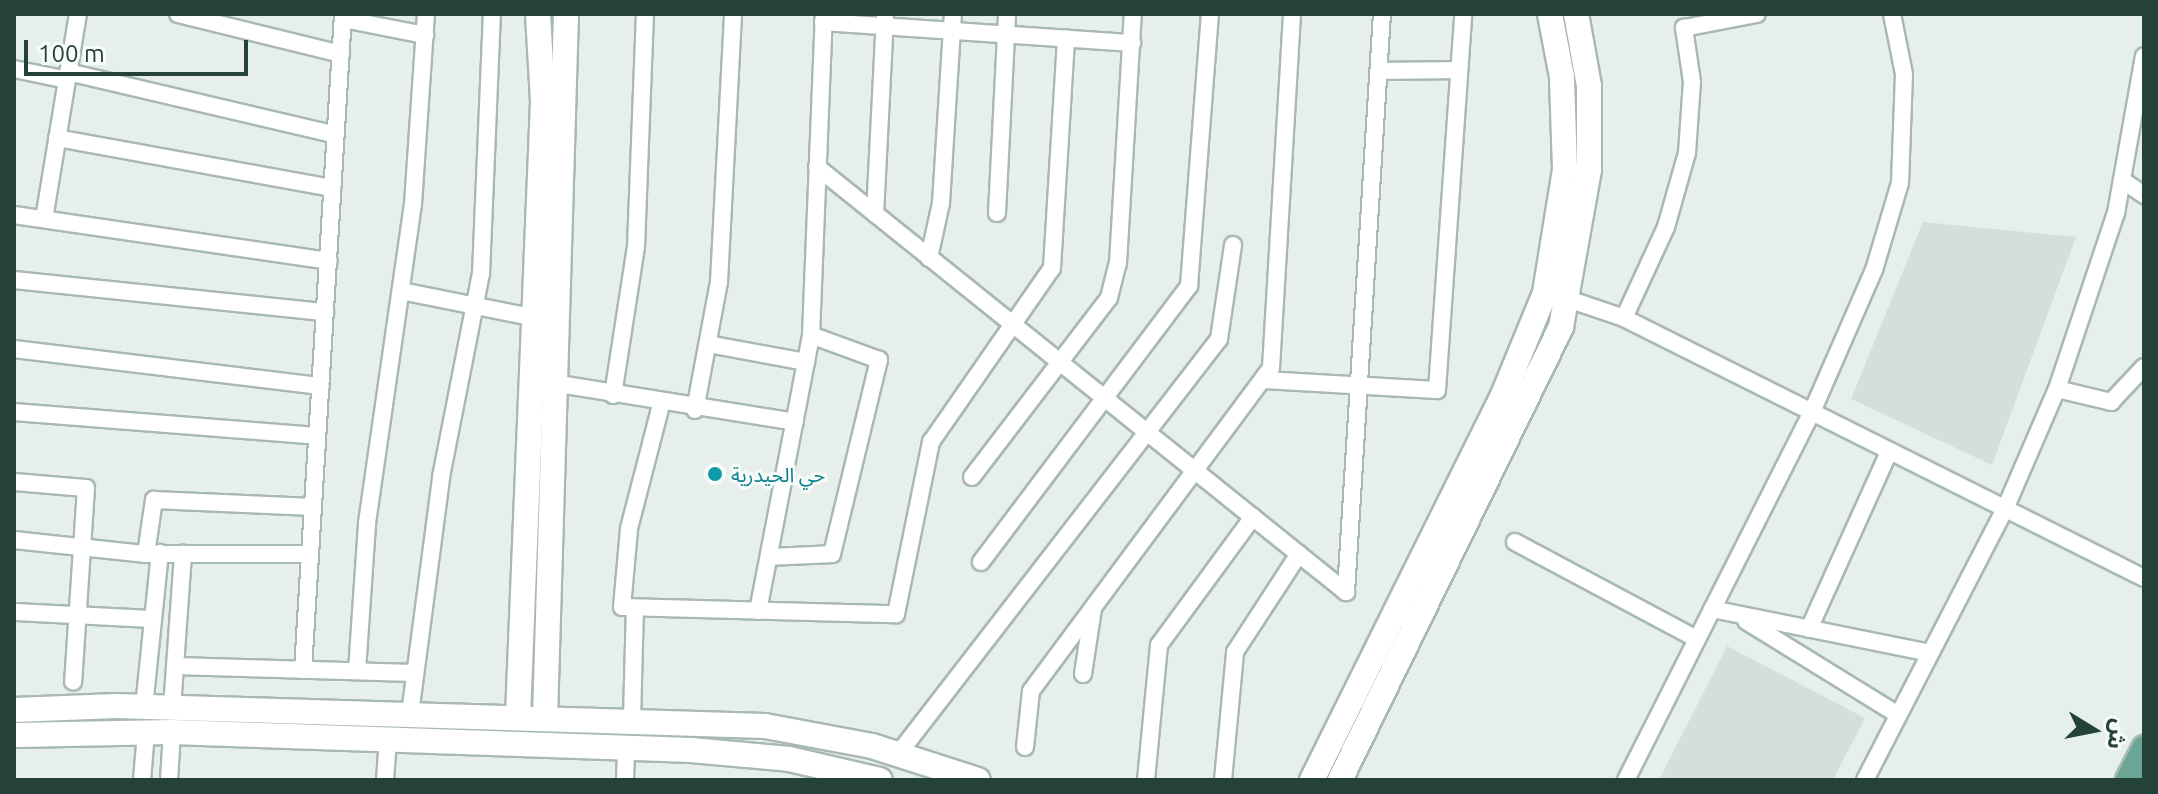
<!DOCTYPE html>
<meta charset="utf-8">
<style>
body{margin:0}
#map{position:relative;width:2158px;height:794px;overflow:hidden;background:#e6efeb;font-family:Ubuntu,"Noto Sans Arabic",sans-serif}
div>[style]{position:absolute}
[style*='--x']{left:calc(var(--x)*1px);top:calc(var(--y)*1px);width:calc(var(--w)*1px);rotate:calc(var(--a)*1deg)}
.built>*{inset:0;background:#d4dfda}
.roads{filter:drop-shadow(2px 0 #a8b8b2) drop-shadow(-2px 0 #a8b8b2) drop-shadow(0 2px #a8b8b2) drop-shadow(0 -2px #a8b8b2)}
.street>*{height:16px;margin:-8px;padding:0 8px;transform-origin:8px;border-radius:8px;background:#fff}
.secondary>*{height:24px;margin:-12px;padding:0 12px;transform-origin:12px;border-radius:12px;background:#fff}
.primary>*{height:24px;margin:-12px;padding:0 12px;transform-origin:12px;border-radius:12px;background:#6aa596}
.dots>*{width:22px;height:22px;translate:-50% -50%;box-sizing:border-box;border:4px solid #f7fbf9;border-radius:50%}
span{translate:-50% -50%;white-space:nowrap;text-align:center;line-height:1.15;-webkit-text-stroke:6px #f7fbf9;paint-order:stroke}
.culture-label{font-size:20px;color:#0d838f}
.left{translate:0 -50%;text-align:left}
.frame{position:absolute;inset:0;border:16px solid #24423a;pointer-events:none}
.north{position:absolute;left:2054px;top:690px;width:80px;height:80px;-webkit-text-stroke:6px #f7fbf9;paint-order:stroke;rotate:100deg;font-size:22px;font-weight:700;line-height:32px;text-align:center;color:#24423a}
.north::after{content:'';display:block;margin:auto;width:28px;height:36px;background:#24423a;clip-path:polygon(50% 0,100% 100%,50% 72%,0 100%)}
.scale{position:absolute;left:24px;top:40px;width:224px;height:36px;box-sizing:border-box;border:4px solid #24423a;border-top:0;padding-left:10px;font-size:24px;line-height:28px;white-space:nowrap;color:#24423a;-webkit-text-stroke:6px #f7fbf9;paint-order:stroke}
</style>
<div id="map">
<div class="built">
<div style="clip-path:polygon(1923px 222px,2076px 237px,1992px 465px,1851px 399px)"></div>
<div style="clip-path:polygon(1727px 646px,1865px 718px,1833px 780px,1659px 780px)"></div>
</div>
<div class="roads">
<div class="street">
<div style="--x:178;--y:14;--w:168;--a:13.8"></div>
<div style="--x:343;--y:19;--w:84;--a:11"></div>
<div style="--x:823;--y:22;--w:310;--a:3.9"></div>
<div style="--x:14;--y:69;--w:54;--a:11.7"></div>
<div style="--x:1379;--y:71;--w:80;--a:-0.7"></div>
<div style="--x:68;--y:72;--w:275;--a:13.2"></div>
<div style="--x:57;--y:138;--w:280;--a:10.3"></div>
<div style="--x:817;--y:167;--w:679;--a:38.78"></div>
<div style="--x:2122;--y:180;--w:27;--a:34"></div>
<div style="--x:997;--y:213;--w:199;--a:-87.1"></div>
<div style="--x:875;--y:214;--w:198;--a:-87.1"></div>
<div style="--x:14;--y:215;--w:318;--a:8.3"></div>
<div style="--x:44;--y:219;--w:208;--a:-80.6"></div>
<div style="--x:929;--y:258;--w:56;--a:-77.7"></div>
<div style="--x:941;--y:203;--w:189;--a:-86.4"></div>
<div style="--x:14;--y:280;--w:313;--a:5.9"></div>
<div style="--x:401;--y:291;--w:138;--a:11.3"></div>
<div style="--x:1559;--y:296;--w:69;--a:18.7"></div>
<div style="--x:1624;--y:318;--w:581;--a:26.57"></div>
<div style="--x:1624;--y:318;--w:100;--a:-65.2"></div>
<div style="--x:1666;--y:227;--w:77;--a:-74.2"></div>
<div style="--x:1687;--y:153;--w:71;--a:-86"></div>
<div style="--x:1692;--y:82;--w:55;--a:-98.4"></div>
<div style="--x:1684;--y:28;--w:74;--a:-10.9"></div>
<div style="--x:708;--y:344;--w:100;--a:10.4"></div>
<div style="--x:14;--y:349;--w:309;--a:6.9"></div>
<div style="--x:1264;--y:380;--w:173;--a:3.3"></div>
<div style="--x:1437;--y:390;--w:377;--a:-86"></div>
<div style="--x:559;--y:384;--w:239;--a:9.1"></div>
<div style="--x:2057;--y:389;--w:56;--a:13.5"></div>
<div style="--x:2111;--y:402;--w:48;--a:-46.7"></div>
<div style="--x:613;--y:395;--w:150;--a:-81.2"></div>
<div style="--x:636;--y:247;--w:233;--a:-87.8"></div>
<div style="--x:662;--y:401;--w:132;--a:104.5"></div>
<div style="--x:629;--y:529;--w:78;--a:95.1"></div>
<div style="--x:622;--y:607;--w:274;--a:1.5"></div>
<div style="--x:896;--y:614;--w:176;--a:-78.5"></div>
<div style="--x:931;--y:442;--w:212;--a:-55.2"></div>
<div style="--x:1052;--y:268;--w:230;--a:-86.5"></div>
<div style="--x:695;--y:410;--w:130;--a:-79.4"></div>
<div style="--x:719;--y:282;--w:268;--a:-87"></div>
<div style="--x:14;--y:412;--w:304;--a:4.5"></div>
<div style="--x:972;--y:477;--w:225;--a:-52.6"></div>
<div style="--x:1109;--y:298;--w:36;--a:-76"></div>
<div style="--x:1118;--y:263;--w:249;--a:-86.6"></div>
<div style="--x:14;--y:482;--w:72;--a:4.8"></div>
<div style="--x:86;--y:488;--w:194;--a:93.8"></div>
<div style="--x:14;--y:540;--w:133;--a:6.1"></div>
<div style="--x:146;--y:554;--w:163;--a:0"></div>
<div style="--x:1515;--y:542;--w:206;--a:28.1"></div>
<div style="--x:146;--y:554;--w:55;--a:-81.6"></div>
<div style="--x:154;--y:500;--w:159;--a:2.5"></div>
<div style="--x:769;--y:557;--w:63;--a:-2.7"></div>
<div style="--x:832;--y:554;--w:200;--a:-76.4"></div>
<div style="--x:879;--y:360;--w:72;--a:-159.8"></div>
<div style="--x:981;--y:562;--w:346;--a:-53"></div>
<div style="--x:1189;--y:286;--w:273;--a:-85.6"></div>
<div style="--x:1346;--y:592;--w:579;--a:-86.44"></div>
<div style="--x:1712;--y:609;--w:222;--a:11.4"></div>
<div style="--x:758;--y:611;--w:281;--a:-79.1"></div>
<div style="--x:811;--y:335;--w:321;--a:-87.7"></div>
<div style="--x:14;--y:612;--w:139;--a:2.9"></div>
<div style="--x:1746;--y:621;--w:179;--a:31.7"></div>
<div style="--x:1809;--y:629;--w:194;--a:-65.7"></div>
<div style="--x:175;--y:666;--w:239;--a:1.7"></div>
<div style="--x:303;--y:670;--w:657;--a:-86.51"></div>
<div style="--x:357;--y:671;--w:148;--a:-86.1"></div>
<div style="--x:367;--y:523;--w:322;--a:-81.8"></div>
<div style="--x:413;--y:204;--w:190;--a:-86.1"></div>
<div style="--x:1083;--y:674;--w:66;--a:-81.3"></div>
<div style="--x:144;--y:707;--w:155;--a:-84.1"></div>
<div style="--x:172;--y:708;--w:155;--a:-85.9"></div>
<div style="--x:410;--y:714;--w:239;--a:-82.5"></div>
<div style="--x:441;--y:477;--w:207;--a:-78.9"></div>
<div style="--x:481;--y:274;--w:260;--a:-87.6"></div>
<div style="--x:632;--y:719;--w:111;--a:-88.5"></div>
<div style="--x:1025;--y:747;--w:56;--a:-83.9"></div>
<div style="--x:1031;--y:691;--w:402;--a:-53.4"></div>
<div style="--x:1271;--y:368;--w:355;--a:-86.6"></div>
<div style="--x:899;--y:753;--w:523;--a:-52.3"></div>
<div style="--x:1219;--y:339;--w:95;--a:-81.5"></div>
<div style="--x:142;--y:780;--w:48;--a:-85.2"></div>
<div style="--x:169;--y:780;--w:48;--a:-86.4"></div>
<div style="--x:385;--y:780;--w:41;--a:-85.8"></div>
<div style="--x:625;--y:780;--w:32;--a:-88"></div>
<div style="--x:1146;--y:780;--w:136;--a:-84.5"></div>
<div style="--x:1159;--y:645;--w:159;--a:-53.7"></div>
<div style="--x:1223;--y:780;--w:129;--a:-84.6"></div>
<div style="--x:1235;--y:652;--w:117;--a:-56.9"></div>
<div style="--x:1626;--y:780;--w:410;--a:-63.2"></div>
<div style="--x:1811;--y:414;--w:157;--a:-66.4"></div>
<div style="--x:1874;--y:270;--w:91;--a:-73.4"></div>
<div style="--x:1900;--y:183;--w:109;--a:-87.9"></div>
<div style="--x:1904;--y:74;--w:61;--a:-101.3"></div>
<div style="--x:1865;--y:780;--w:305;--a:-62.7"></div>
<div style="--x:2005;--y:509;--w:131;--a:-66.6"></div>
<div style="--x:2057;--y:389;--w:186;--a:-71.5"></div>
<div style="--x:2116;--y:213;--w:159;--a:-79.9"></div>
</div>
<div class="secondary">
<div style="--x:14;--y:710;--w:102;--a:-2.2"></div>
<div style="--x:116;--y:706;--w:649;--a:1.77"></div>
<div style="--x:765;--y:726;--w:109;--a:10.6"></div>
<div style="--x:872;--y:746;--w:111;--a:17.8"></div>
<div style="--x:518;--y:716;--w:616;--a:-87.67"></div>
<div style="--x:543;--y:101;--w:87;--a:-93.3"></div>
<div style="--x:545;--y:717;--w:703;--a:-88.29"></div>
<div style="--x:14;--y:735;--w:158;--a:-1.1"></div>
<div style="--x:172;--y:732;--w:519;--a:1.99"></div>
<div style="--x:691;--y:750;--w:98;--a:5.2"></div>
<div style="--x:789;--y:759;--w:93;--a:13"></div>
<div style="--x:1312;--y:780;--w:430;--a:-63.6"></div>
<div style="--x:1503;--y:395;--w:110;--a:-67.6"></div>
<div style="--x:1545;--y:293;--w:126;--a:-80.8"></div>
<div style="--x:1565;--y:169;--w:92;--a:-91.9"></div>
<div style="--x:1562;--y:77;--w:64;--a:-100.8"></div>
<div style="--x:1340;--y:780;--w:504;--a:-63.99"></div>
<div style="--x:1561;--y:327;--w:159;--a:-79.9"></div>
<div style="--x:1589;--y:170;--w:84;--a:-90"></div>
<div style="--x:1589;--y:86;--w:73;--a:-100.2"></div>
</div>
<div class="primary">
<div style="--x:2128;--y:780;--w:36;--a:-63"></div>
</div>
</div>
<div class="dots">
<div style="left:715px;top:474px;background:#0f9aa8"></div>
</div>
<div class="culture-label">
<span class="left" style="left:731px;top:474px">حي الحيدرية</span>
</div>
<div class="frame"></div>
<div class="north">ش</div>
<div class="scale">100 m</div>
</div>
